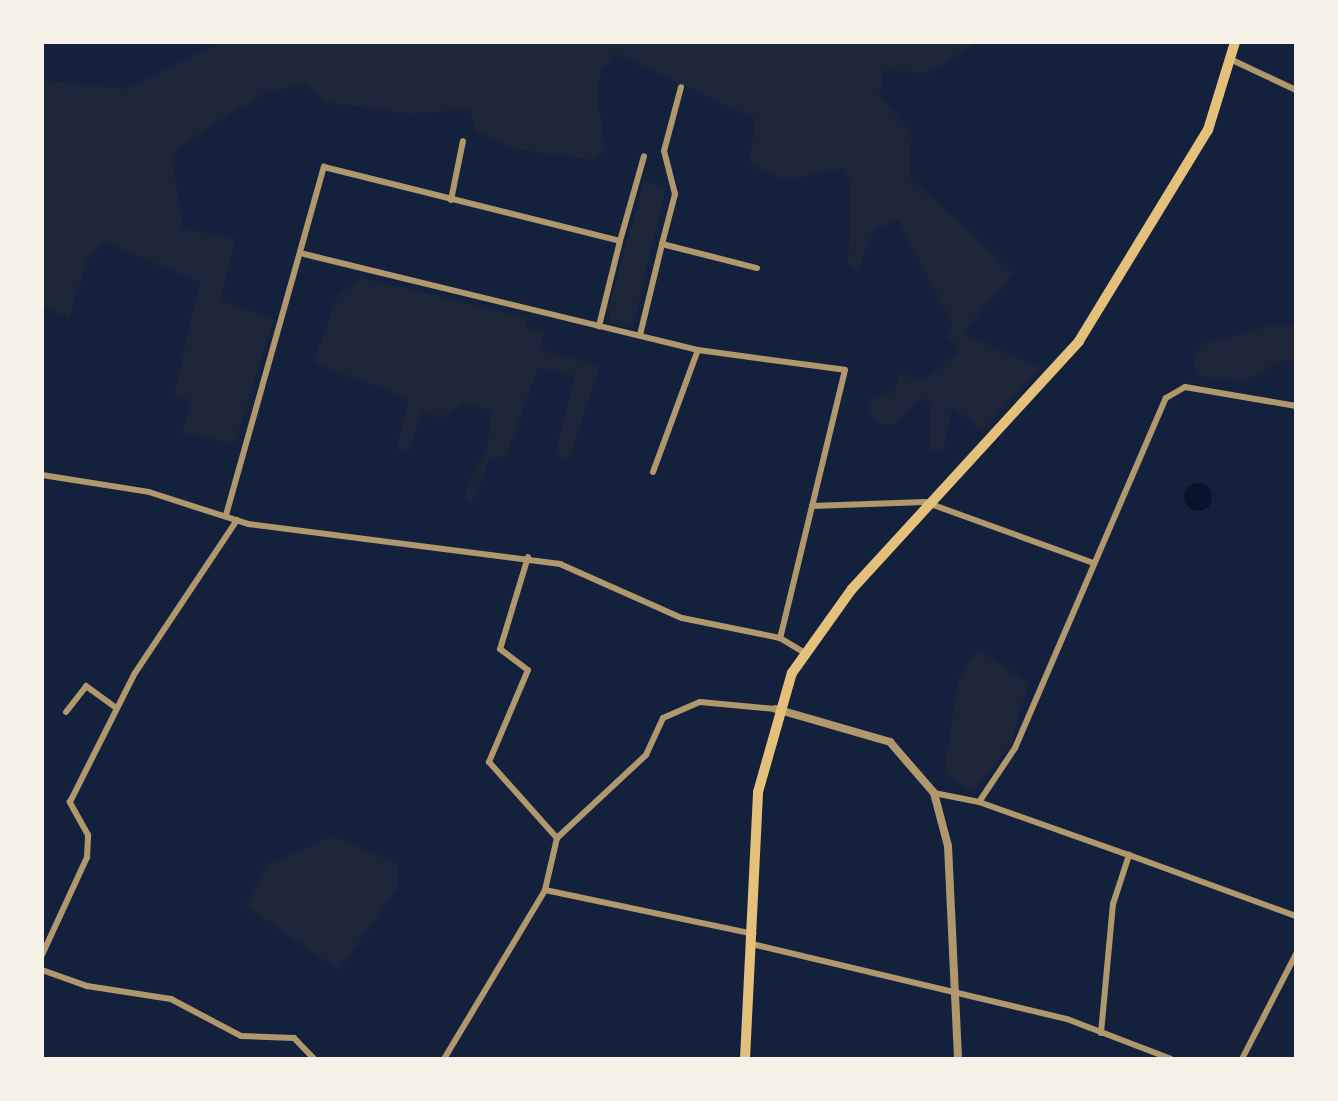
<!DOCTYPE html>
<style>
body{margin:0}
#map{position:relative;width:1338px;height:1101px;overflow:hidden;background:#14213d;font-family:"Asap Condensed",sans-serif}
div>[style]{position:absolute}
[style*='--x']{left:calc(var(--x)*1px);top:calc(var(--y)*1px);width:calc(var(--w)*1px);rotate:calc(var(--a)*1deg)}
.green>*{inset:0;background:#1d2539}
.water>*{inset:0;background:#0b132b}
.round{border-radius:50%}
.minor>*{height:6px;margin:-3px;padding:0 3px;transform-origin:3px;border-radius:3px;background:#b1986c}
.tertiary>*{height:8px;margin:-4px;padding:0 4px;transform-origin:4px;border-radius:4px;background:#b1986c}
.primary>*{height:10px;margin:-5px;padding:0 5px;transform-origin:5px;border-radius:5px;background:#e5c07b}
span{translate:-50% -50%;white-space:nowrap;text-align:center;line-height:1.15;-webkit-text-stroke:7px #f6f1e7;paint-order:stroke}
.frame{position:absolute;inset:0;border:44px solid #f6f1e7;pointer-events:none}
</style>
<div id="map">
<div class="green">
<div style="clip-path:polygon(220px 42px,978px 42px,928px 73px,884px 70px,879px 96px,912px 133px,909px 177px,1014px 273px,962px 333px,1042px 369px,981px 431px,953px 407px,942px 452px,930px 449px,931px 402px,920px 398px,895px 424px,880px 424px,867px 411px,870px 399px,895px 392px,899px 374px,924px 381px,960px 350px,946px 335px,953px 325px,898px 219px,874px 230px,857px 271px,848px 265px,851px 182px,843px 168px,786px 180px,750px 164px,755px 119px,615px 53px,601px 72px,597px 95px,605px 150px,594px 160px,515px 149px,475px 130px,469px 109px,410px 114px,326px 102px,306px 84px,267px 91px,178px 147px,172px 157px,183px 229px,236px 239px,220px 301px,274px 319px,235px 443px,182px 433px,192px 402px,174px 394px,200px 282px,104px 241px,88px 257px,69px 318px,42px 305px,42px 80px,126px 89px)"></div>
<div style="clip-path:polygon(644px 181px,666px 188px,633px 327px,610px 323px,608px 309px)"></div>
<div style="clip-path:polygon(362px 278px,528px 318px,526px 328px,544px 332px,539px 350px,600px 366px,571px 454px,564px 459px,556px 451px,575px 376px,538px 368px,506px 456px,490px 458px,472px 502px,465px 500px,468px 485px,487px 448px,491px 410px,463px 404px,441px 418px,423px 411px,408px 453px,396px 448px,409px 399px,313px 362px,337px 297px)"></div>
<div style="clip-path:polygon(1277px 324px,1296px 325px,1296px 363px,1285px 359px,1243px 382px,1196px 375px,1194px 356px,1202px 345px)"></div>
<div style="clip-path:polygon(978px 649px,1028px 684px,1011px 744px,973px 792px,944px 773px,958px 680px)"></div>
<div style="clip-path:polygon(332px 836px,397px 863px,397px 888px,339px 970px,246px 906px,267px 865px)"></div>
</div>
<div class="water">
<div class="round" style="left:1184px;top:483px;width:28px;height:28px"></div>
</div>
<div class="minor">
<div style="--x:1230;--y:59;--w:73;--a:25.2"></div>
<div style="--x:451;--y:200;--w:60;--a:-78.5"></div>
<div style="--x:620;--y:241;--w:88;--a:-74.2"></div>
<div style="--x:662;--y:244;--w:52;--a:-75.4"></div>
<div style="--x:675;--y:194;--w:44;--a:-104.3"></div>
<div style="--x:664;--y:151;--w:66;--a:-75.1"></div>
<div style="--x:304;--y:254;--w:406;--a:13.7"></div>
<div style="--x:698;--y:350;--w:148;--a:7.7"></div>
<div style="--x:845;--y:370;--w:276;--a:103.6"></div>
<div style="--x:640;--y:335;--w:94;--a:-76.4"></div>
<div style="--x:662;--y:244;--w:98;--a:14.2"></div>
<div style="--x:653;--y:472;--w:130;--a:-69.8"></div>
<div style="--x:42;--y:475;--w:108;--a:9"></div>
<div style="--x:149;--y:492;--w:104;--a:17.9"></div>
<div style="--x:248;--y:524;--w:315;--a:7.3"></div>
<div style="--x:560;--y:564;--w:133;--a:23.9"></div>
<div style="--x:682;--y:618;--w:100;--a:11.5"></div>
<div style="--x:780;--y:638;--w:27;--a:31"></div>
<div style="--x:812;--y:506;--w:113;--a:-2"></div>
<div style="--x:925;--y:502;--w:177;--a:19.9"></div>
<div style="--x:226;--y:515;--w:362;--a:-74.3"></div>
<div style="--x:324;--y:167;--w:305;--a:14"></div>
<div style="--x:620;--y:241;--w:88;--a:103.9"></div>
<div style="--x:528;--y:557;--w:96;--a:106.9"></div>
<div style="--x:500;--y:649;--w:35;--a:37"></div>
<div style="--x:528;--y:670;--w:100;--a:113"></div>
<div style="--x:489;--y:762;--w:102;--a:48.2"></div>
<div style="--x:66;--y:712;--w:33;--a:-52"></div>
<div style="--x:86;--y:686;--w:36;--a:36"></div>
<div style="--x:934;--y:793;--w:46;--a:11.3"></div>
<div style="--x:979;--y:802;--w:65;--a:-56.3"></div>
<div style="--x:1015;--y:748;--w:381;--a:-66.7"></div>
<div style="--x:1166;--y:398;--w:22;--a:-30"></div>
<div style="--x:1185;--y:387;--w:113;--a:9.7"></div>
<div style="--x:979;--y:802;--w:159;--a:19.5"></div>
<div style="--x:545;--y:890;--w:213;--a:11.9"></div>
<div style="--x:756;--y:945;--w:320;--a:13.4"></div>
<div style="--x:1067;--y:1019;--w:111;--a:21"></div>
<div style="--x:42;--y:955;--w:108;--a:-65.3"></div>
<div style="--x:87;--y:857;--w:22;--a:-87"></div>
<div style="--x:88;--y:835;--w:38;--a:-119"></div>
<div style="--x:70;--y:802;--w:144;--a:-63.3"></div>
<div style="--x:135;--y:673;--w:184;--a:-56.3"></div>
<div style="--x:42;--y:970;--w:48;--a:19.6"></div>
<div style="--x:87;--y:986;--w:85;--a:8.8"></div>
<div style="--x:171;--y:999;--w:79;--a:27.9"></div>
<div style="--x:241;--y:1036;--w:53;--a:2.2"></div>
<div style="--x:294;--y:1038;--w:29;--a:46"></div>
<div style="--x:1101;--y:1033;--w:130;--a:-84.7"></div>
<div style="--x:1113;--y:904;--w:52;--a:-71.9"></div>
<div style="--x:1129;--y:855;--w:178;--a:20.1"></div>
<div style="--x:444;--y:1059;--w:197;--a:-59.1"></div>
<div style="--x:545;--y:890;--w:53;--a:-77"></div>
<div style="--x:557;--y:838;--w:122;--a:-43"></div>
<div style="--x:646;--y:755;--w:41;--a:-65.3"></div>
<div style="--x:663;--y:718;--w:40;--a:-23.4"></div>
<div style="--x:700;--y:702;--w:76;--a:5.3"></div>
<div style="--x:1242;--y:1059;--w:118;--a:-62.8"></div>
</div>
<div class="tertiary">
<div style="--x:776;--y:709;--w:119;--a:16.1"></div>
<div style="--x:890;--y:742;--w:67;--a:49.2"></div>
<div style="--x:934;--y:793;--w:55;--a:75.2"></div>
<div style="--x:948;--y:846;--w:213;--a:87.3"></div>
</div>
<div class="primary">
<div style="--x:745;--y:1059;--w:267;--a:-87.2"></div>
<div style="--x:758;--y:792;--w:124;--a:-74.1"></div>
<div style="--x:792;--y:673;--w:103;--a:-54.5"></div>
<div style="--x:852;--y:589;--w:336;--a:-47.5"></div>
<div style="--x:1079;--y:341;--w:247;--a:-58.6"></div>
<div style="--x:1208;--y:130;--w:92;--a:-72.9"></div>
</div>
<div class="frame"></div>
</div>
